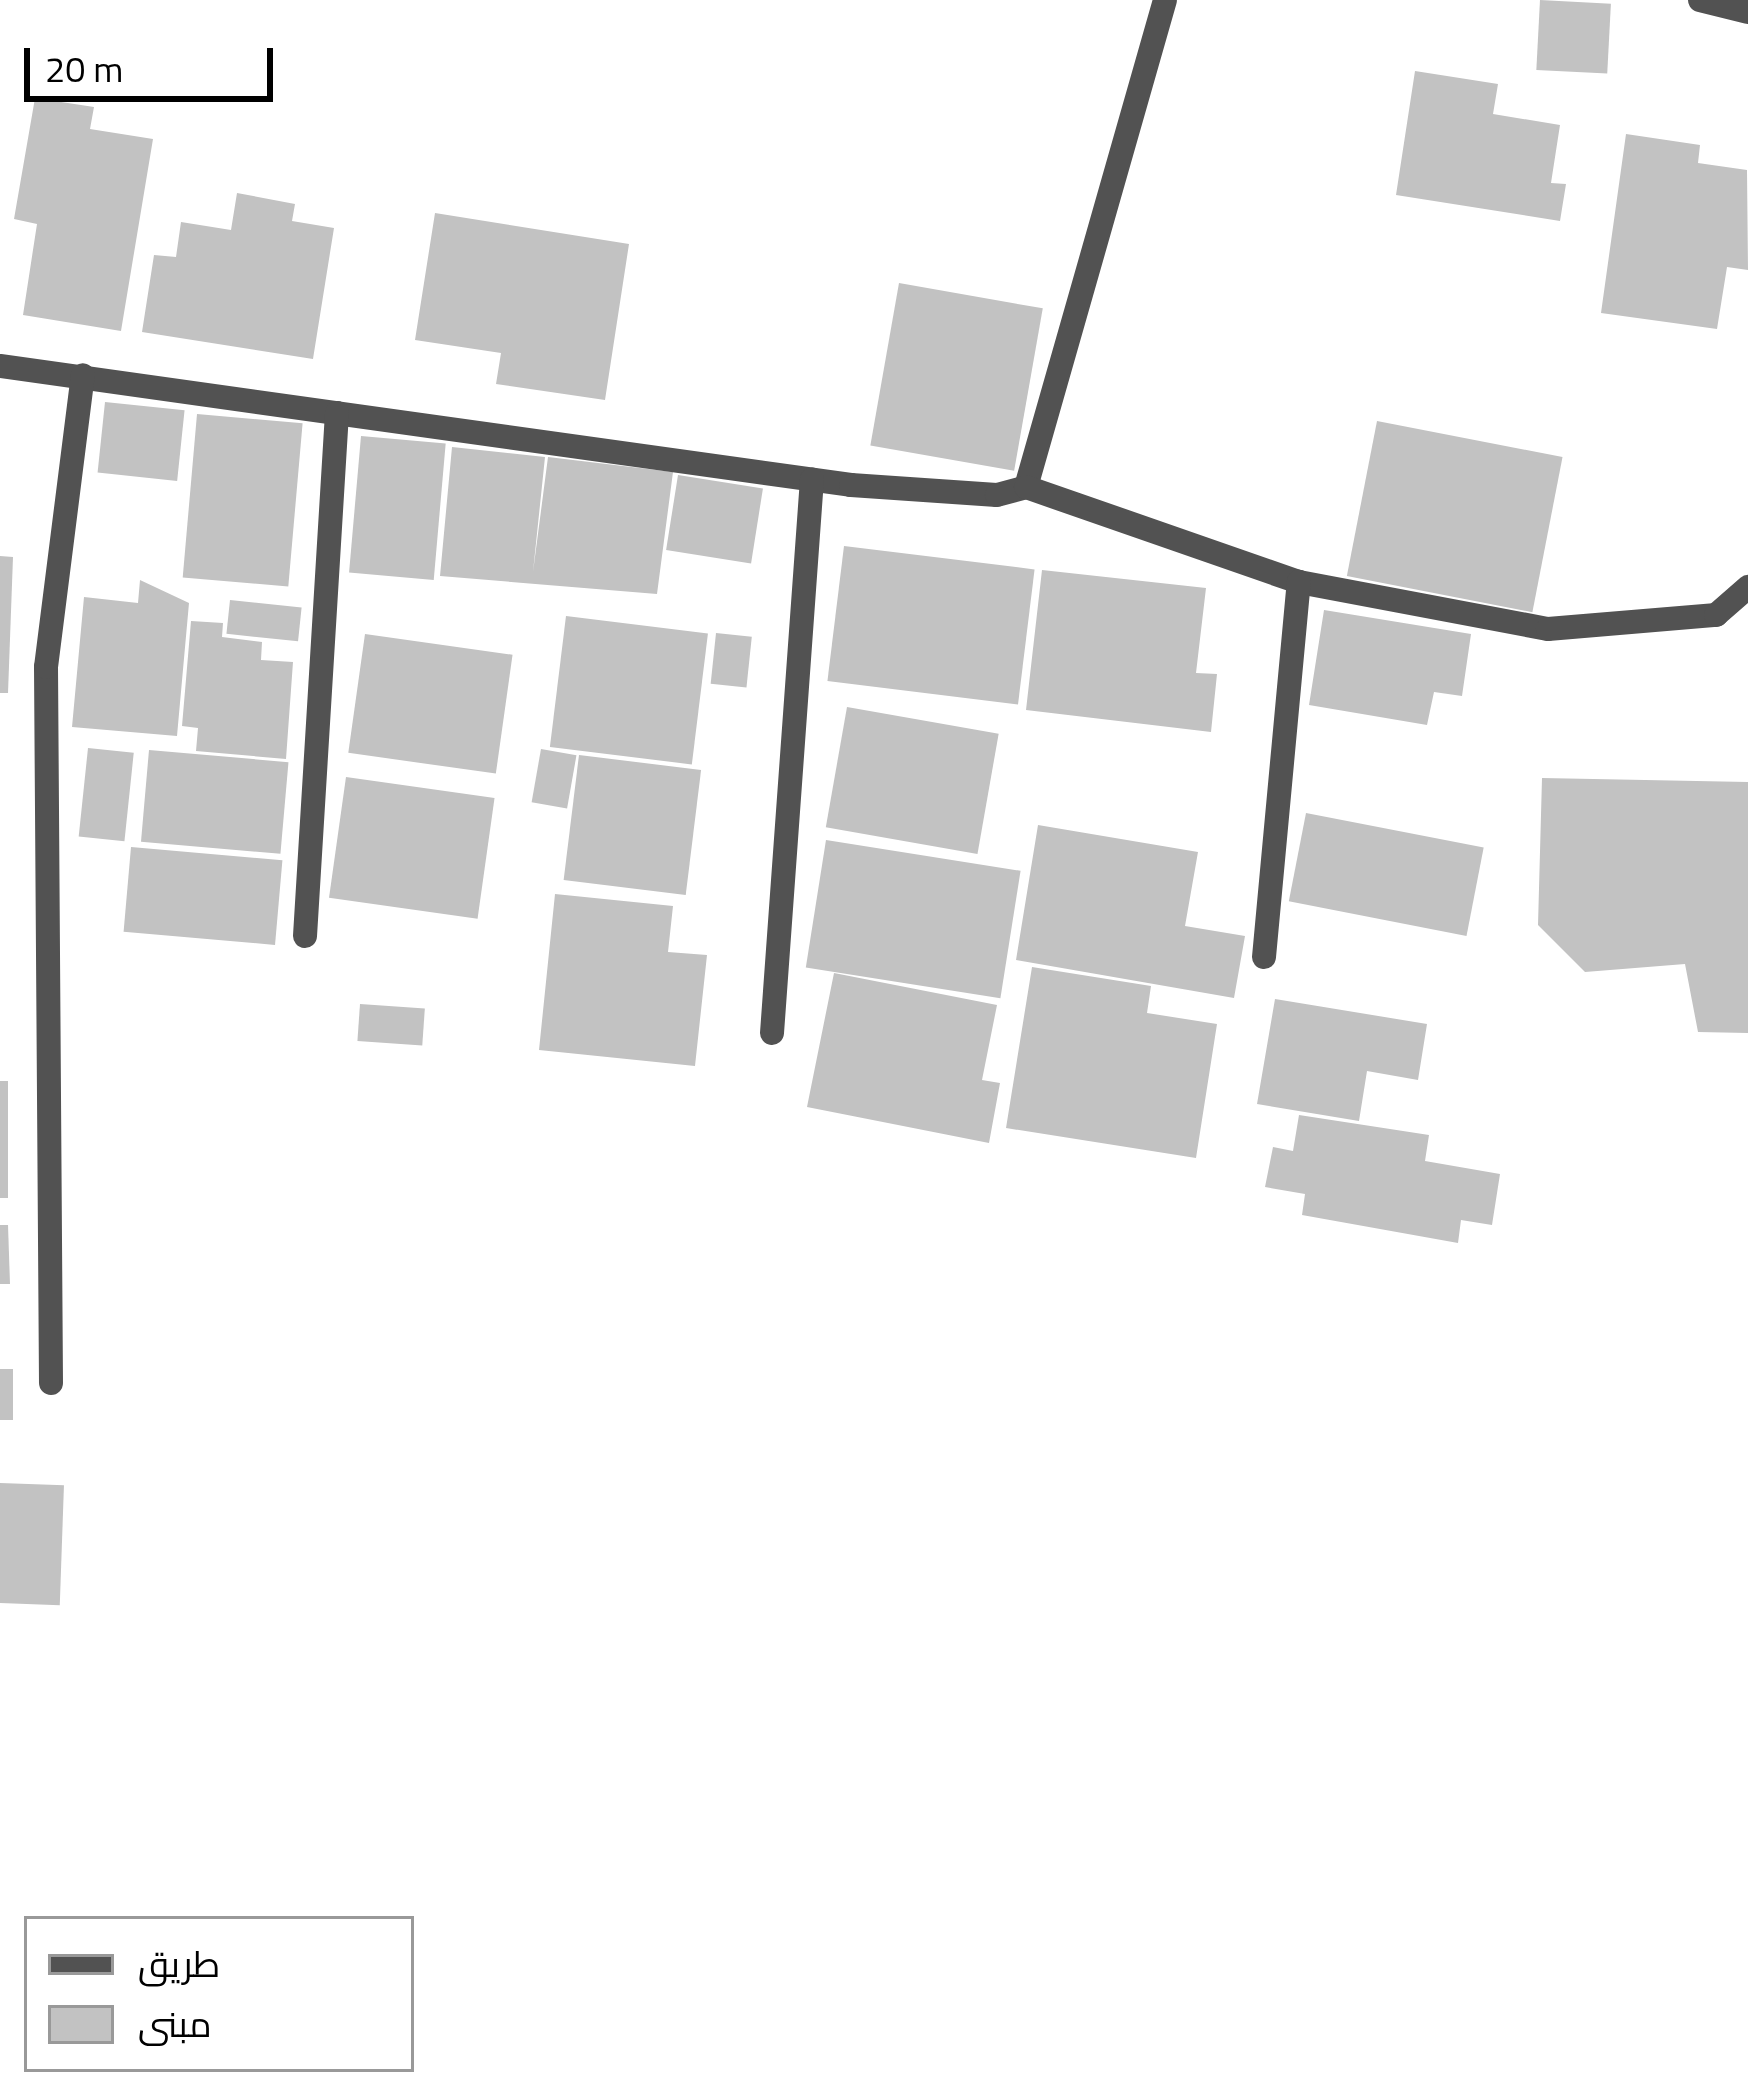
<!DOCTYPE html>
<meta charset="utf-8">
<style>
body{margin:0}
#map{position:relative;width:1748px;height:2096px;overflow:hidden;background:#fff;font-family:"Titillium Web",Cairo,sans-serif}
div>[style]{position:absolute}
[style*='--x']{left:calc(var(--x)*1px);top:calc(var(--y)*1px);width:calc(var(--w)*1px);rotate:calc(var(--a)*1deg)}
.building>*{inset:0;background:#c2c2c2;transform-origin:0 0}
.street>*{height:24px;margin:-12px;padding:0 12px;transform-origin:12px;border-radius:12px;background:#525252}
span{translate:-50% -50%;white-space:nowrap;text-align:center;line-height:1.15;-webkit-text-stroke:9px #fff;paint-order:stroke}
.legend{position:absolute;left:24px;top:1916px;width:390px;height:156px;box-sizing:border-box;background:#fff;border:3px solid #999;margin:0;padding:15px 21px;list-style:none;font-size:36px;color:#000}
.legend li{display:flex;align-items:center;gap:24px;height:60px}
.legend b{width:60px;border:3px solid #999}
.scale{position:absolute;left:24px;top:48px;width:249px;height:54px;box-sizing:border-box;border:6px solid #000;border-top:0;padding-left:15px;font-size:36px;line-height:42px;white-space:nowrap;color:#000;-webkit-text-stroke:9px #fff;paint-order:stroke}
</style>
<div id="map">
<div class="building">
<div style="left:1540px;top:0;width:71px;height:70px;rotate:3deg"></div>
<div style="clip-path:polygon(1415px 71px,1498px 84px,1493px 114px,1560px 125px,1551px 183px,1566px 184px,1560px 221px,1396px 195px)"></div>
<div style="clip-path:polygon(35px 98px,94px 107px,90px 129px,153px 139px,121px 331px,23px 315px,37px 224px,14px 219px)"></div>
<div style="clip-path:polygon(1626px 134px,1700px 145px,1698px 163px,1747px 170px,1748px 270px,1727px 267px,1717px 329px,1601px 313px)"></div>
<div style="clip-path:polygon(237px 193px,295px 204px,292px 221px,334px 228px,313px 359px,142px 332px,154px 255px,176px 257px,181px 222px,231px 230px)"></div>
<div style="clip-path:polygon(435px 213px,629px 244px,605px 400px,496px 384px,501px 353px,415px 340px)"></div>
<div style="left:899px;top:283px;width:146px;height:165px;rotate:10deg"></div>
<div style="left:105px;top:402px;width:80px;height:71px;rotate:6deg"></div>
<div style="left:197px;top:414px;width:106px;height:164px;rotate:5deg"></div>
<div style="left:1377px;top:421px;width:189px;height:158px;rotate:11deg"></div>
<div style="left:361px;top:436px;width:85px;height:137px;rotate:5deg"></div>
<div style="clip-path:polygon(452px 447px,545px 457px,533px 572px,548px 457px,673px 472px,657px 594px,440px 576px)"></div>
<div style="left:678px;top:475px;width:86px;height:76px;rotate:9deg"></div>
<div style="left:844px;top:546px;width:192px;height:136px;rotate:7deg"></div>
<div style="clip-path:polygon(0 556px,13px 557px,8px 693px,0 693px)"></div>
<div style="clip-path:polygon(1042px 570px,1206px 588px,1196px 673px,1217px 674px,1211px 732px,1026px 710px)"></div>
<div style="clip-path:polygon(140px 580px,189px 603px,177px 736px,72px 727px,84px 597px,138px 603px)"></div>
<div style="left:230px;top:600px;width:72px;height:34px;rotate:6deg"></div>
<div style="clip-path:polygon(1324px 610px,1471px 634px,1462px 696px,1434px 692px,1427px 725px,1309px 705px)"></div>
<div style="left:566px;top:616px;width:143px;height:132px;rotate:7deg"></div>
<div style="clip-path:polygon(191px 621px,223px 623px,222px 637px,262px 642px,261px 660px,293px 662px,286px 759px,196px 751px,198px 728px,182px 726px)"></div>
<div style="left:716px;top:633px;width:36px;height:51px;rotate:6deg"></div>
<div style="left:365px;top:634px;width:149px;height:120px;rotate:8deg"></div>
<div style="left:847px;top:707px;width:154px;height:122px;rotate:10deg"></div>
<div style="left:88px;top:748px;width:46px;height:89px;rotate:6deg"></div>
<div style="left:541px;top:749px;width:36px;height:54px;rotate:10deg"></div>
<div style="left:149px;top:750px;width:140px;height:92px;rotate:5deg"></div>
<div style="left:579px;top:755px;width:123px;height:126px;rotate:7deg"></div>
<div style="left:346px;top:777px;width:150px;height:122px;rotate:8deg"></div>
<div style="clip-path:polygon(1542px 778px,1748px 782px,1748px 1033px,1698px 1032px,1685px 964px,1585px 972px,1538px 925px)"></div>
<div style="left:1306px;top:813px;width:181px;height:90px;rotate:11deg"></div>
<div style="clip-path:polygon(1038px 825px,1198px 852px,1185px 926px,1245px 936px,1234px 998px,1016px 960px)"></div>
<div style="left:826px;top:840px;width:197px;height:129px;rotate:9deg"></div>
<div style="left:131px;top:847px;width:152px;height:85px;rotate:5deg"></div>
<div style="clip-path:polygon(555px 894px,673px 906px,668px 952px,707px 955px,695px 1066px,539px 1050px)"></div>
<div style="clip-path:polygon(1032px 967px,1151px 986px,1147px 1013px,1217px 1024px,1196px 1158px,1006px 1128px)"></div>
<div style="clip-path:polygon(834px 973px,997px 1005px,982px 1080px,1000px 1083px,989px 1143px,807px 1107px)"></div>
<div style="clip-path:polygon(1275px 999px,1427px 1024px,1418px 1080px,1367px 1071px,1359px 1121px,1257px 1104px)"></div>
<div style="left:360px;top:1004px;width:65px;height:37px;rotate:4deg"></div>
<div style="left:0;top:1081px;width:8px;height:117px"></div>
<div style="clip-path:polygon(1299px 1115px,1429px 1135px,1425px 1161px,1500px 1174px,1492px 1225px,1461px 1220px,1458px 1243px,1302px 1215px,1305px 1194px,1265px 1187px,1273px 1147px,1293px 1151px)"></div>
<div style="clip-path:polygon(0 1225px,8px 1225px,10px 1284px,0 1284px)"></div>
<div style="left:0;top:1369px;width:13px;height:51px"></div>
<div style="left:0;top:1483px;width:64px;height:120px;rotate:2deg"></div>
</div>
<div class="street">
<div style="--x:1700;--y:0;--w:49;--a:14"></div>
<div style="--x:0;--y:366;--w:859;--a:7.96"></div>
<div style="--x:851;--y:485;--w:146;--a:3.9"></div>
<div style="--x:997;--y:495;--w:30;--a:-15"></div>
<div style="--x:1026;--y:487;--w:506;--a:-74.07"></div>
<div style="--x:1026;--y:487;--w:289;--a:19.2"></div>
<div style="--x:1299;--y:582;--w:253;--a:10.7"></div>
<div style="--x:1548;--y:629;--w:169;--a:-4.8"></div>
<div style="--x:1716;--y:615;--w:43;--a:-41.2"></div>
<div style="--x:305;--y:936;--w:524;--a:-86.5"></div>
<div style="--x:1264;--y:957;--w:377;--a:-84.7"></div>
<div style="--x:772;--y:1033;--w:555;--a:-85.87"></div>
<div style="--x:51;--y:1383;--w:716;--a:-90.4"></div>
<div style="--x:46;--y:667;--w:294;--a:-82.8"></div>
</div>
<ul class="legend">
<li><b style="height:15px;background:#525252"></b>طريق</li>
<li><b style="height:33px;background:#c2c2c2"></b>مبنى</li>
</ul>
<div class="scale">20 m</div>
</div>
